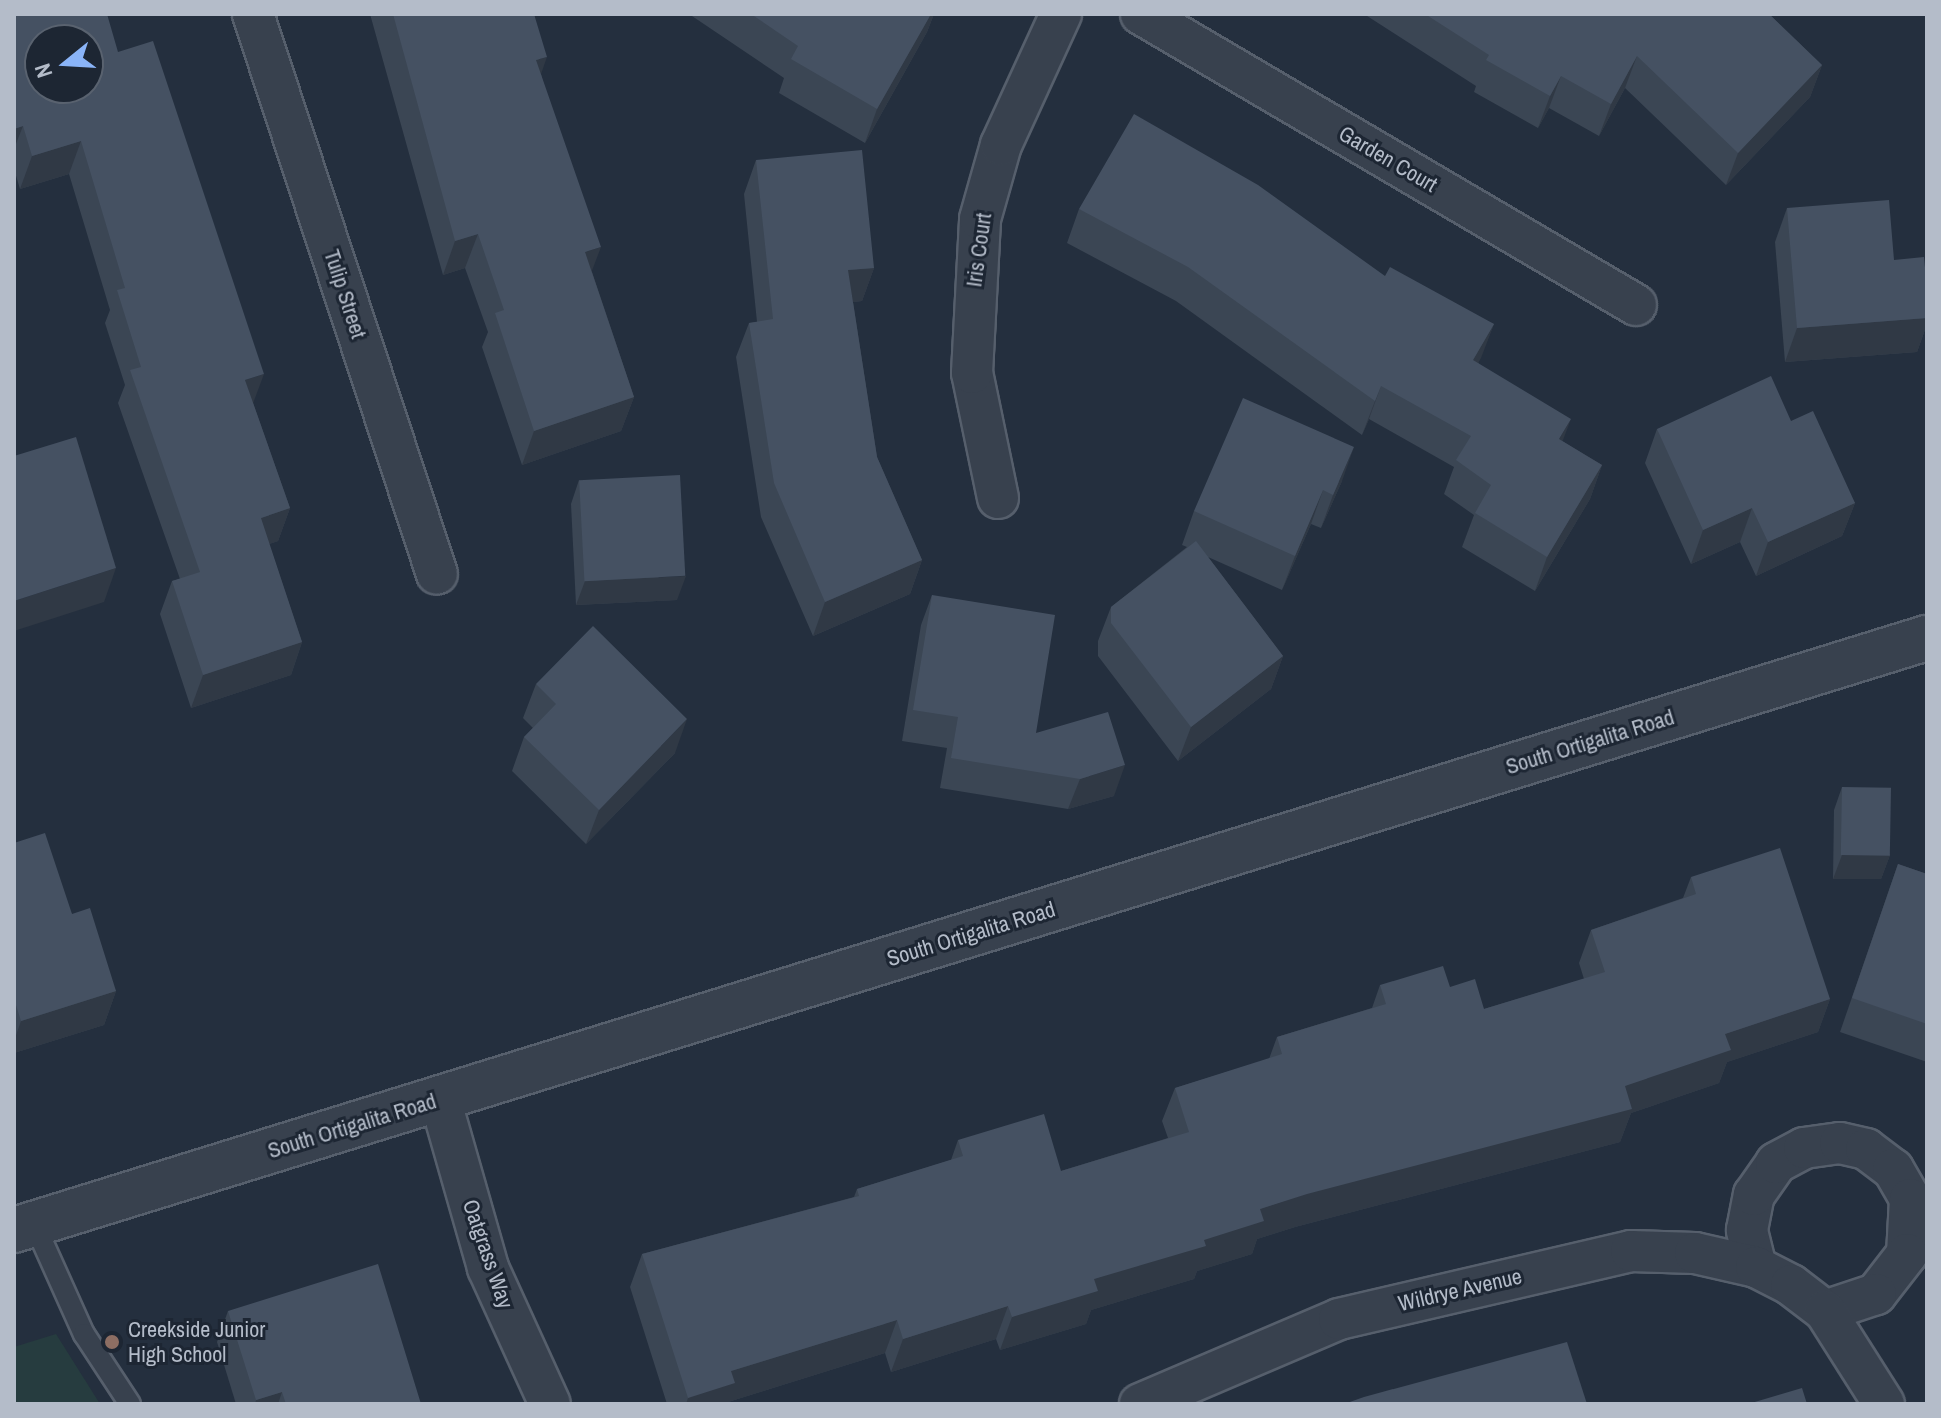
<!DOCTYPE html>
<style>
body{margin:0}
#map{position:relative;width:1941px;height:1418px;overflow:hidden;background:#242f3e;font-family:"Archivo Narrow",sans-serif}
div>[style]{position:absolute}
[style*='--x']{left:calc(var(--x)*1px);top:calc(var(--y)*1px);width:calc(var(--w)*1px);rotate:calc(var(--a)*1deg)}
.green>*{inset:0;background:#263c3f}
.roads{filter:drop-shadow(2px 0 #565f6c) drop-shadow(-2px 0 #565f6c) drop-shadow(0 2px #565f6c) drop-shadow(0 -2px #565f6c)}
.service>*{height:20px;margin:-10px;padding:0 10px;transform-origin:10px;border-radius:10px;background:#38414e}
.minor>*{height:40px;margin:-20px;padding:0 20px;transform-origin:20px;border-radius:20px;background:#38414e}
.tertiary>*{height:44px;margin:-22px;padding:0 22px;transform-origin:22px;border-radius:22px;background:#38414e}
.wall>*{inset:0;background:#3b4654}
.shaded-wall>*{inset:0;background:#303945}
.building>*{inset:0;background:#455162;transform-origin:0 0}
.dots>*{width:22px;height:22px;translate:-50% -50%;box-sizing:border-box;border:4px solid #1d2633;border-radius:50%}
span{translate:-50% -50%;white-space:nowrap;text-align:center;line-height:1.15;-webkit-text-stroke:6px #1d2633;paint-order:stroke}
.street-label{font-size:22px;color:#b4bcc9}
.poi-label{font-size:22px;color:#b4bcc9}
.left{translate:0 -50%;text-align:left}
.frame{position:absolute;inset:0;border:16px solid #b4bcc9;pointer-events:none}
.north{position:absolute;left:24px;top:24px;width:80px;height:80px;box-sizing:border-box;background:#1d2633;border:2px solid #59626f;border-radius:50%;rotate:252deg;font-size:22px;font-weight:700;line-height:32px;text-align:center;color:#b4bcc9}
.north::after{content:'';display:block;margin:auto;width:28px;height:36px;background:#8ab4f8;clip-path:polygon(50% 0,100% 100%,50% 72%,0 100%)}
</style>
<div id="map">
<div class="green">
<div style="clip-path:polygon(56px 1334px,100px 1404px,14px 1404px,14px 1347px)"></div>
</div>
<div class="roads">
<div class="service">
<div style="--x:34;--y:1223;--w:122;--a:65.8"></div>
<div style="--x:84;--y:1334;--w:84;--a:56.7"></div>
</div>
<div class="minor">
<div style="--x:253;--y:14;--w:589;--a:71.81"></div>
<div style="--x:1141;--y:14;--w:574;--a:30.45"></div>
<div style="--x:998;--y:498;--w:128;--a:-101.7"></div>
<div style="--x:972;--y:373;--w:154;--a:-87"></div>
<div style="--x:980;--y:219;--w:77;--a:-74.2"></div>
<div style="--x:1001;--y:145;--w:144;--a:-65.4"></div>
<div style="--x:440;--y:1099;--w:176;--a:74.1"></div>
<div style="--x:488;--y:1268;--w:149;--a:65.5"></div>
<div style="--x:1756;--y:1267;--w:38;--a:-104"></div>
<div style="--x:1747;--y:1230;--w:36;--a:-79"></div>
<div style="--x:1754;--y:1195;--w:39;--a:-55"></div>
<div style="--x:1776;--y:1163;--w:32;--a:-28"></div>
<div style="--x:1804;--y:1148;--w:36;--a:-8"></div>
<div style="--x:1840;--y:1143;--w:27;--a:13"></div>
<div style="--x:1866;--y:1149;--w:34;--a:37"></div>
<div style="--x:1893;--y:1169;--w:34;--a:60"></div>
<div style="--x:1910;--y:1199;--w:55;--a:93.1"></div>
<div style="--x:1907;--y:1254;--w:51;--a:127.8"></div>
<div style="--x:1876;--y:1294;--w:54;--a:161.6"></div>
<div style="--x:1140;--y:1404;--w:216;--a:-23.1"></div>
<div style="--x:1339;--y:1319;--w:300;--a:-13.1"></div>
<div style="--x:1631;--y:1251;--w:64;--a:1.8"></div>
<div style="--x:1695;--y:1253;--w:63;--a:12.9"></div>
<div style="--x:1756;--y:1267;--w:39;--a:27"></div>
<div style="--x:1791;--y:1285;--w:43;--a:37.4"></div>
<div style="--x:1825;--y:1311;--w:110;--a:57.6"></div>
</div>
<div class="tertiary">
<div style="--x:14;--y:1230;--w:2003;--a:-17.2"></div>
</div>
</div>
<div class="wall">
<div style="clip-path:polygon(14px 14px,118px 52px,253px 403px,290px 508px,278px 541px,269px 544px,302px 642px,291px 675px,191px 708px,160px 614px,172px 581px,180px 579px,118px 403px,125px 385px,105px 323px,110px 310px,69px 174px,20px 189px,14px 169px)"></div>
<div style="clip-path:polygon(370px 14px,534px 14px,541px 74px,592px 272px,634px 397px,621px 431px,522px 465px,482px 347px,488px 332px,465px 268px,443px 275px)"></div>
<div style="clip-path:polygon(689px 14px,934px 14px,927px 32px,865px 143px,779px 93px,784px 78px)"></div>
<div style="clip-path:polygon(1364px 14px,1769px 14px,1822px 65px,1810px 97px,1726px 185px,1625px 88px,1599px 136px,1549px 108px,1538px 128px,1474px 92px,1476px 86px)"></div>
<div style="clip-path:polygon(756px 160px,874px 268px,862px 301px,853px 302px,877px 457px,922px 560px,910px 594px,813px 636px,761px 517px,736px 357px,749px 323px,757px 322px,744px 194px)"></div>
<div style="clip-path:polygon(1787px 208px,1894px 260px,1927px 289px,1927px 324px,1917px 352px,1785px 362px,1775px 242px)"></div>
<div style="clip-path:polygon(1079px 209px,1385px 276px,1494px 324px,1478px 363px,1562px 441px,1602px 465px,1590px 499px,1535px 591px,1462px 547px,1474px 515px,1444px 494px,1454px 467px,1369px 419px,1362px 435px,1176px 301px,1067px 243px)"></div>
<div style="clip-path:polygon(1791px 421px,1855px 503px,1842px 536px,1756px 576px,1740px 542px,1691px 564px,1645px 463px,1657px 429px)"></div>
<div style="clip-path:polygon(579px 480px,677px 600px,576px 605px,571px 504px)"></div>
<div style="clip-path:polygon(1342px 481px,1321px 528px,1311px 524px,1282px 590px,1208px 557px,1283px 656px,1271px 689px,1178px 761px,1098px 656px,1098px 641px,1111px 607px,1187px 547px,1182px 545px,1194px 511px)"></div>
<div style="clip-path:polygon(932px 595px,1036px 733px,1114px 796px,1068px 809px,940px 788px,947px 748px,902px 741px,921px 625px)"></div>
<div style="clip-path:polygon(536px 684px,675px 753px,586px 844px,512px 771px,524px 737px,533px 728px,523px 718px)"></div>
<div style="clip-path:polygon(1842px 787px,1890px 855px,1881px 879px,1833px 879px,1834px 810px)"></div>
<div style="clip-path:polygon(14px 843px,72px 914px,116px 991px,104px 1025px,14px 1053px)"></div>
<div style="clip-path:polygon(1898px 864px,1927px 874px,1927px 1062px,1840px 1032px)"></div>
<div style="clip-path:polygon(1691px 877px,1830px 999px,1818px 1032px,1727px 1062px,1719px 1083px,1631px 1113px,1620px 1142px,1295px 1227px,1257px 1239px,1252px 1254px,1197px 1271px,1194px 1279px,1091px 1310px,1086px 1324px,1000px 1350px,996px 1339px,891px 1372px,885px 1353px,728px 1402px,727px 1404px,667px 1404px,630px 1287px,642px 1254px,854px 1197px,857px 1189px,951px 1160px,958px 1140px,1061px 1171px,1168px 1138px,1162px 1121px,1175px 1088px,1269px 1059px,1277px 1037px,1372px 1008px,1380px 985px,1450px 987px,1484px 1009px,1584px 979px,1579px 963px,1591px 930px,1683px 898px)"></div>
<div style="clip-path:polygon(228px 1311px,421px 1404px,236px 1404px,217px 1342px)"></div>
</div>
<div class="shaded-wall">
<div style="clip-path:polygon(931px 14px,934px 14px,927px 32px,865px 143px,877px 109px)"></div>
<div style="clip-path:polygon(1637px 56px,1625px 88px,1599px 136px,1611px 104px)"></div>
<div style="clip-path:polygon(547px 57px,535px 91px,536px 60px)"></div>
<div style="clip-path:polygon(1822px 65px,1810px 97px,1726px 185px,1738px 153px)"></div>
<div style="clip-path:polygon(1561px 76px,1549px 108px,1538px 128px,1550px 96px)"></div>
<div style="clip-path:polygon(23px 126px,14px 149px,14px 129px)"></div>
<div style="clip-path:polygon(81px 141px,69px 174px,20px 189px,32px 156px)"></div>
<div style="clip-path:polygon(478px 234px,465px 268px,443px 275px,455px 241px)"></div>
<div style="clip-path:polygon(601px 247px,588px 281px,585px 252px)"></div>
<div style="clip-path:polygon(874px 268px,862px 301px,836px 304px,848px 270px)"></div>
<div style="clip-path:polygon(1927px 318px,1927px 324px,1917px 352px,1785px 362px,1797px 328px)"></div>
<div style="clip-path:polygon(1494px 324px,1481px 358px,1461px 394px,1473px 360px)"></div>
<div style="clip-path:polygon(264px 374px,252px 406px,245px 380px)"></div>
<div style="clip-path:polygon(1381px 386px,1369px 419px,1362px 435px,1375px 401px)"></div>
<div style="clip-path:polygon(634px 397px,621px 431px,522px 465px,534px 431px)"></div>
<div style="clip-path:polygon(1571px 419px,1558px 453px,1559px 439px)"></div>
<div style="clip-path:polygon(1354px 447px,1342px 481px,1321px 528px,1333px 495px)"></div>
<div style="clip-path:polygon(1602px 465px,1590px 499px,1535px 591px,1547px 557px)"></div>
<div style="clip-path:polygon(1323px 490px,1311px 524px,1282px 590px,1295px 556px)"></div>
<div style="clip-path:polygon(1855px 503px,1842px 536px,1756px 576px,1768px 542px)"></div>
<div style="clip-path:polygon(290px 508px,278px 541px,249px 551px,261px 518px)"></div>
<div style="clip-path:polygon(1752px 508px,1740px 542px,1691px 564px,1703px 530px)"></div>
<div style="clip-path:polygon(922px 560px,910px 594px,813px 636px,825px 602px)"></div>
<div style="clip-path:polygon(116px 568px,104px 602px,14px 631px,14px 601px)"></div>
<div style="clip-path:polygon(686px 576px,677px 600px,576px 605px,585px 581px)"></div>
<div style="clip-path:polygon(302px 642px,291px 675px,191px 708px,203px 675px)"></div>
<div style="clip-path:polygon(1283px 656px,1271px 689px,1178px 761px,1191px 727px)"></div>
<div style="clip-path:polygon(687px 719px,675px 753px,586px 844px,599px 810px)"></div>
<div style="clip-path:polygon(1125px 765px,1114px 796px,1068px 809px,1080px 779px)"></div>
<div style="clip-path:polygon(1842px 855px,1890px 855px,1881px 879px,1833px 879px)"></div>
<div style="clip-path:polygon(116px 991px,104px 1025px,14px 1053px,14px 1041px,21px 1021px)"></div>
<div style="clip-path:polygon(1830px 999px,1818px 1032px,1727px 1062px,1719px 1083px,1631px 1113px,1620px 1142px,1295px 1227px,1257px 1239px,1252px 1254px,1197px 1271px,1194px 1279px,1091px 1310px,1086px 1324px,1000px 1350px,1012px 1317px,1094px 1279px,1204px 1240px,1260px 1209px,1625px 1086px,1725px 1034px)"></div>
<div style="clip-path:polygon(1008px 1306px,996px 1339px,891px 1372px,903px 1339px)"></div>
<div style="clip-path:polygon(897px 1320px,885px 1353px,728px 1402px,727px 1404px,686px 1404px,688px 1398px,731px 1371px)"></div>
<div style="clip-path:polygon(282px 1392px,278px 1404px,255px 1404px,256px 1400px)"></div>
</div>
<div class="building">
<div style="clip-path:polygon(evenodd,14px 14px,107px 14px,118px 52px,153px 41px,264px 374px,245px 380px,290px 508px,261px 518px,302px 642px,203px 675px,172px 581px,200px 572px,130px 370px,141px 367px,117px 290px,125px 288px,81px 141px,32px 156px,23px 126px,14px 129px,14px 14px,40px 40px,88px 40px,88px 88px,40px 88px,40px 40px)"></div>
<div style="clip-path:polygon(393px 14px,534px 14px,547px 57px,536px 60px,601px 247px,585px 252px,634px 397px,534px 431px,495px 313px,504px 310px,478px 234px,455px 241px)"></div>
<div style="clip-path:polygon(751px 14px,931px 14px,877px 109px,791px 59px,798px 46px)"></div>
<div style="clip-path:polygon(1425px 14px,1769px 14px,1822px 65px,1738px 153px,1637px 56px,1611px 104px,1561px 76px,1550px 96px,1486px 60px,1489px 55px)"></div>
<div style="clip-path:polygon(1134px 114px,1258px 185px,1385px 276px,1390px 267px,1494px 324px,1473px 360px,1571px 419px,1559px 439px,1602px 465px,1547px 557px,1475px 513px,1491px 485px,1456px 460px,1471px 436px,1381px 386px,1375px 401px,1188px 267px,1079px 209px)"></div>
<div style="clip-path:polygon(862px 150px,874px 268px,848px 270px,877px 457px,922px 560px,825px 602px,774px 483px,749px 323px,773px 319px,756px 160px)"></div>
<div style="clip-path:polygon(1889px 200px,1894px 260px,1924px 257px,1927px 289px,1927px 318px,1797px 328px,1787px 208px)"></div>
<div style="clip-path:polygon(1771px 376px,1791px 421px,1813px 411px,1855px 503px,1768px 542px,1752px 508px,1703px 530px,1657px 429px)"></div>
<div style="clip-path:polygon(1243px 398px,1354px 447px,1333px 495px,1323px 490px,1295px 556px,1194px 511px)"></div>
<div style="clip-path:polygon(76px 437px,116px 568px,14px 601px,14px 456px)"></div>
<div style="left:680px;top:475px;width:101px;height:101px;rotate:87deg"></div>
<div style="clip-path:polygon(1196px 541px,1283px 656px,1191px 727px,1111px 623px,1111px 607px)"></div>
<div style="clip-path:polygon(932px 595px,1055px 615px,1036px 733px,1108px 712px,1125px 765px,1080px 779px,951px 758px,958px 717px,913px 710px)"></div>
<div style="clip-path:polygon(593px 626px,687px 719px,599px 810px,524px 737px,556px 704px,536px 684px)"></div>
<div style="left:1842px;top:787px;width:49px;height:68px;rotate:1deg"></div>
<div style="clip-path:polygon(45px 833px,72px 914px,90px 908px,116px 991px,21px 1021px,15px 1002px,14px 1002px,14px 843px)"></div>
<div style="clip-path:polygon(1780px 848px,1830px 999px,1725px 1034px,1731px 1050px,1625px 1086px,1632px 1109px,1307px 1194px,1260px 1209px,1264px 1221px,1204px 1240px,1206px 1246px,1094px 1279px,1098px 1291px,1012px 1317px,1008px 1306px,903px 1339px,897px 1320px,731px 1371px,735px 1383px,688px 1398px,642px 1254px,859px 1196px,857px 1189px,963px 1156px,958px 1140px,1044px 1114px,1061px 1171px,1189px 1132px,1175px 1088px,1282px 1054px,1277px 1037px,1386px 1004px,1380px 985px,1443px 966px,1450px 987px,1475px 979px,1484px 1009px,1605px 972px,1591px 930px,1696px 894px,1691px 877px)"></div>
<div style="clip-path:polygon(1898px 864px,1927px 874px,1927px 1024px,1852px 998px)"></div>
<div style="clip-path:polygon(378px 1264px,421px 1404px,286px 1404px,282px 1392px,256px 1400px,228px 1311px)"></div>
<div style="clip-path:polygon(1567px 1342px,1587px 1404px,1344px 1404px,1364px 1397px)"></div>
<div style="clip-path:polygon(1802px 1388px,1807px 1404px,1748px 1404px)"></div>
</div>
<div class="dots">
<div style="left:112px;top:1342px;background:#8d6e63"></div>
</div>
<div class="street-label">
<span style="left:1388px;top:159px;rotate:30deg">Garden Court</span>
<span style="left:979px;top:250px;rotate:-82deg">Iris Court</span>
<span style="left:345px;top:294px;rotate:72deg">Tulip Street</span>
<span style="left:1590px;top:742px;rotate:-17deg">South Ortigalita Road</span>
<span style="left:971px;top:934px;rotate:-17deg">South Ortigalita Road</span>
<span style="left:352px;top:1126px;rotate:-17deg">South Ortigalita Road</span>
<span style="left:488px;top:1254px;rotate:71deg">Oatgrass Way</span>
<span style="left:1460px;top:1290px;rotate:-13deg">Wildrye Avenue</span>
</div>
<div class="poi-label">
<span class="left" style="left:128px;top:1342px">Creekside Junior<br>High School</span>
</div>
<div class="frame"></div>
<div class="north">N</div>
</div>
